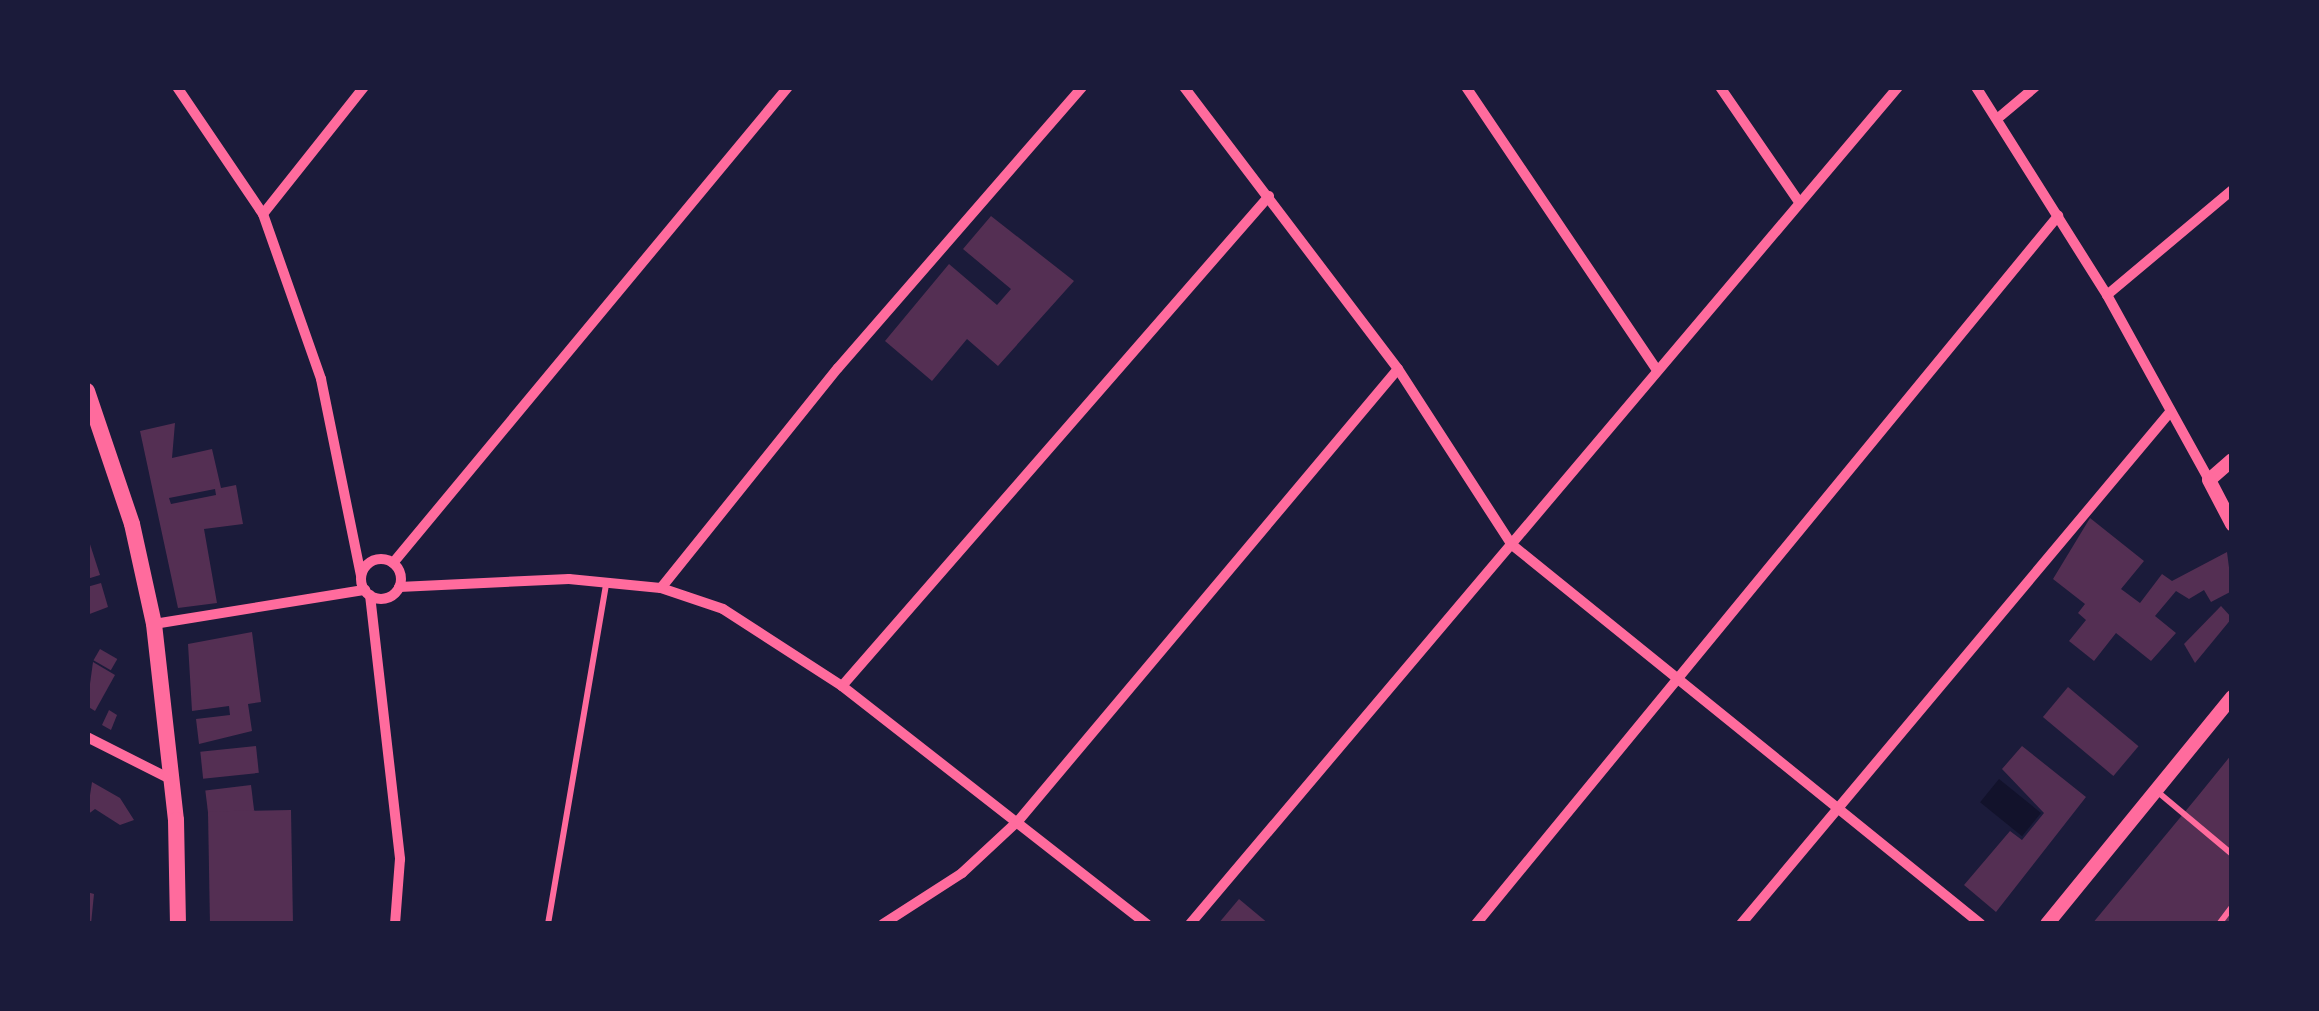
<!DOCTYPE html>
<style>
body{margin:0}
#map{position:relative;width:2319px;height:1011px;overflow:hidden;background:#1b1b3a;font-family:Jost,sans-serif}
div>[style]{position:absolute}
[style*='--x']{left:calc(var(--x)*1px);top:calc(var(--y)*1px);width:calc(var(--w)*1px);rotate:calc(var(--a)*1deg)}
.water>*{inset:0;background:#12122b;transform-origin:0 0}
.building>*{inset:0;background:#542f53;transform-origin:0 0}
.service>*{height:6px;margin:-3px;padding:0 3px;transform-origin:3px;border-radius:3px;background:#ff6b9d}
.minor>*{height:10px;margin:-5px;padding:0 5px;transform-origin:5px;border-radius:5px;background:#ff6b9d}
.minor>.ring{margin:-5px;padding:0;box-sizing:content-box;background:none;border:10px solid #ff6b9d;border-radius:50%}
.tertiary>*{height:14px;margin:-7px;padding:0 7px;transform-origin:7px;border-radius:7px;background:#ff6b9d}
.primary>*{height:16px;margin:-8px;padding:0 8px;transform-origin:8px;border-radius:8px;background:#ff6b9d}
span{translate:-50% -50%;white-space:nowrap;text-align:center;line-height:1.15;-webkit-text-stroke:12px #1b1b3a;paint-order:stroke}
.frame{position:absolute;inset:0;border:90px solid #1b1b3a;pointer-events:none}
</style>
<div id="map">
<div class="water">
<div style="left:1999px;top:779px;width:54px;height:30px;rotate:39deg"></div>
</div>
<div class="building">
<div style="clip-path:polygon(991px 216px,1074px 281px,998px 366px,967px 339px,932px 381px,885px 341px,949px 264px,997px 305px,1011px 289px,963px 249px)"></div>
<div style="clip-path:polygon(evenodd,175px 423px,172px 458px,212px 449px,221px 488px,236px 485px,243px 524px,204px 529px,217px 603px,178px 608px,140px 431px,175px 423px,215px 489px,216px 495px,171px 504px,169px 498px,215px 489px)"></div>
<div style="clip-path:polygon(2090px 518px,2144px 561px,2121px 589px,2140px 603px,2162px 574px,2172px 581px,2227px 552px,2232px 591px,2211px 602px,2204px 590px,2189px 599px,2176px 591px,2155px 616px,2176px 633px,2151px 661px,2116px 633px,2094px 661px,2069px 641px,2086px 620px,2078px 613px,2085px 604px,2053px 579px)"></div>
<div style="clip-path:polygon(87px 535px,100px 575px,87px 579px)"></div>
<div style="clip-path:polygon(101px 583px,108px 607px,87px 615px,87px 587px)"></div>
<div style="clip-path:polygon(2221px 606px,2232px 618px,2195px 663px,2184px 644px)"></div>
<div style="clip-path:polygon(252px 632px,261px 702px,248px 704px,252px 731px,199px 744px,196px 719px,230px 715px,229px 706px,192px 711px,188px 644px)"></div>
<div style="left:100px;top:649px;width:20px;height:13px;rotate:30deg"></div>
<div style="clip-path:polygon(93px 662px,115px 675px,95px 711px,87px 706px)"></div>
<div style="left:2068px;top:687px;width:92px;height:39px;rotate:40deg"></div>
<div style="clip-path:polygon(109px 710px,117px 715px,111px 730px,102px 725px)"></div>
<div style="left:256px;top:746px;width:27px;height:56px;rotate:84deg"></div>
<div style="clip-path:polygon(2022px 746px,2086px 797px,1996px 912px,1964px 885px,2010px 831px,2022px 840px,2044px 813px,2002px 769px)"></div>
<div style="clip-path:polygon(2232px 754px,2232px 924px,2092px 924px,2198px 796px)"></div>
<div style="clip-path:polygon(92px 782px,120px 798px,134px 820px,120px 825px,95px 809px,87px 815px)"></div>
<div style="left:251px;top:785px;width:26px;height:46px;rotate:83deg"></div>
<div style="left:291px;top:810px;width:114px;height:83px;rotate:89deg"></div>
<div style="clip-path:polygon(87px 892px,94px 894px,91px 924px,87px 924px)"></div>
<div style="clip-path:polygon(1239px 899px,1269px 924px,1218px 924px)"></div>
</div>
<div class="service">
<div style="--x:2159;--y:793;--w:95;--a:39.9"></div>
<div style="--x:548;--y:924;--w:345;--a:-80.3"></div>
<div style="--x:2219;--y:924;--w:21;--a:-53"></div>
</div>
<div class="minor">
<div style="--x:177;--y:87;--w:153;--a:55.9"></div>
<div style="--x:263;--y:214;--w:175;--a:70.6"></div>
<div style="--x:321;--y:379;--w:201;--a:78.5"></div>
<div style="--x:1184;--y:87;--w:354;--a:52.8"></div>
<div style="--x:1398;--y:369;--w:208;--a:57.1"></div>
<div style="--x:1511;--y:544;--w:604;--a:38.96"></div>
<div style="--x:1466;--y:87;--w:340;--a:56"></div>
<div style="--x:1720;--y:87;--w:140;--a:55.5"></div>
<div style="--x:1976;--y:87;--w:246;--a:57.8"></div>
<div style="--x:2107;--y:295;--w:211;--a:61.1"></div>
<div style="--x:1997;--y:119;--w:50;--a:-40.1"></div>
<div style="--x:263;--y:214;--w:162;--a:-51.5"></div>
<div style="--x:2107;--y:295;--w:163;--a:-40"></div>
<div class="ring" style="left:361px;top:559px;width:30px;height:30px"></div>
<div style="--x:393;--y:563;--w:619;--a:-50.31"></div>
<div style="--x:399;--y:587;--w:170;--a:-2.7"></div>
<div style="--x:569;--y:579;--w:92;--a:5.6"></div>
<div style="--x:661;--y:588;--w:65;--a:18.7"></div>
<div style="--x:723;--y:609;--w:142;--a:32.9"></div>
<div style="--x:842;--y:686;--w:387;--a:38"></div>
<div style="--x:661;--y:588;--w:282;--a:-51.2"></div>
<div style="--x:838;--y:368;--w:372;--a:-49"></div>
<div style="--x:370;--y:595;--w:266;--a:83.5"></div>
<div style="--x:400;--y:859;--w:65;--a:94.4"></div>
<div style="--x:154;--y:624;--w:214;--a:-9.2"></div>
<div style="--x:842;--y:686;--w:650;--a:-48.93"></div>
<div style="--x:87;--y:737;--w:95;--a:26.8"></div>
<div style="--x:883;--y:924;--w:94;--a:-32.8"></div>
<div style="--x:962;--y:873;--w:78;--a:-42.9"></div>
<div style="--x:1019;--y:820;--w:589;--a:-49.96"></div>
<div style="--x:1190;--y:924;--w:1096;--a:-49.77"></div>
<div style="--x:1476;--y:924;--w:917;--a:-50.58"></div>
<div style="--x:1741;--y:924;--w:669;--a:-50.03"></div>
</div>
<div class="tertiary">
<div style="--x:2232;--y:460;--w:30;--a:139"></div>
<div style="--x:2209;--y:480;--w:50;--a:62.4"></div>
<div style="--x:2047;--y:924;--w:293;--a:-50.8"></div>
</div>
<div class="primary">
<div style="--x:87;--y:391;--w:140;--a:71.3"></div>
<div style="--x:132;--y:524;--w:102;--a:77.6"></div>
<div style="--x:154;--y:624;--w:197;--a:83.6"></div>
<div style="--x:176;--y:820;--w:104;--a:88.9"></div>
</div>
<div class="frame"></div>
</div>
